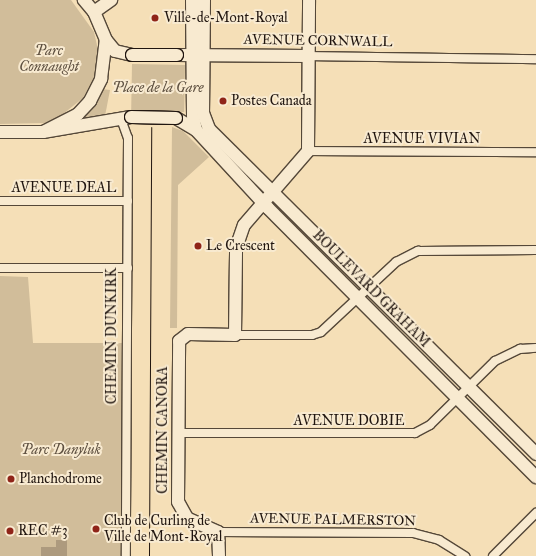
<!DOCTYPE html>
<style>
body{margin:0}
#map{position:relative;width:536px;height:556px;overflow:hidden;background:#f5dfb7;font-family:"IM FELL Great Primer",serif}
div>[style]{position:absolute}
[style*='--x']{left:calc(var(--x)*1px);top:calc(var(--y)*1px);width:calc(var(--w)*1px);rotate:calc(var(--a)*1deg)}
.green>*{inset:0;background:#d1bd9a;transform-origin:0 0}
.water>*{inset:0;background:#ad9a7e}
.round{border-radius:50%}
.roads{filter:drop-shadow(1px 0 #554839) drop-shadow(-1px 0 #554839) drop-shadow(0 1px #554839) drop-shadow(0 -1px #554839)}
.street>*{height:8px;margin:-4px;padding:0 4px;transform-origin:4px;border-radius:4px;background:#f8ead0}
.secondary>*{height:12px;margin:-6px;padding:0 6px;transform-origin:6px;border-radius:6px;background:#f8ead0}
.tram>*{height:1px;margin:-0.5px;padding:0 0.5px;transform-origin:0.5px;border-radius:0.5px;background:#20150f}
.bridges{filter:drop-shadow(1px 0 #20150f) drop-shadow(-1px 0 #20150f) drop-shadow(0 1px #20150f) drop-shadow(0 -1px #20150f)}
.secondary-bridge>*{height:12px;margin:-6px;padding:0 6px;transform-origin:6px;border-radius:6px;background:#f8ead0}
.dots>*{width:11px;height:11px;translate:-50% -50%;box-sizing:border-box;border:2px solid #f8ead0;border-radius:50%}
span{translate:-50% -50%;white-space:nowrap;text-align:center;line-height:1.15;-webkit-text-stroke:4px #f8ead0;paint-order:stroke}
.poi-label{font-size:14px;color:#20150f}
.left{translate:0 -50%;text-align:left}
.street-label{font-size:14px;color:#20150f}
.park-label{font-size:14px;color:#5e5040;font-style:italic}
</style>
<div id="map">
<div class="green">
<div style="clip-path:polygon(0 0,71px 0,94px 32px,99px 54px,96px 74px,83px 98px,58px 118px,46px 123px,0 124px)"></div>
<div style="left:132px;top:64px;width:53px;height:47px;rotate:1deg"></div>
<div style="clip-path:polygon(102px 89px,110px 90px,105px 116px,83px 119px)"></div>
<div style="clip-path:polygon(172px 127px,183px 131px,209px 157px,178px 185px,177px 328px,170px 328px)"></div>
<div style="clip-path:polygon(0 276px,28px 277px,33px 343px,123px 343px,122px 556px,0 556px)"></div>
</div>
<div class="water">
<div class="round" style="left:35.5px;top:526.5px;width:9px;height:9px"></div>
<div style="clip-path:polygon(56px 540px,67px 540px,67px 556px,41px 556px,41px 547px,56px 547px)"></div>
</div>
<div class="roads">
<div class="street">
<div style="--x:308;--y:56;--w:228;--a:0.8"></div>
<div style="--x:121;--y:119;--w:20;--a:70"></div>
<div style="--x:128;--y:138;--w:418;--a:90.3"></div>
<div style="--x:308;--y:151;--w:228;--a:0.3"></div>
<div style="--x:0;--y:201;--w:128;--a:0"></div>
<div style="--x:0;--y:268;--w:128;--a:0"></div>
<div style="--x:235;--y:335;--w:77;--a:0"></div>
<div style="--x:312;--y:335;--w:9;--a:-18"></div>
<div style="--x:321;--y:332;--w:103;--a:-43"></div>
<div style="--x:396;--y:262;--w:25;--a:-27"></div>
<div style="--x:418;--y:251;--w:118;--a:-0.5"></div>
<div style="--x:178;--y:433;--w:237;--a:0"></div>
<div style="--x:415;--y:433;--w:17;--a:-28"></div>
<div style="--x:430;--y:425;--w:91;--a:-44.6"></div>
<div style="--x:495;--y:361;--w:28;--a:-26"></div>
<div style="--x:520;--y:349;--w:16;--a:-4"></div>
<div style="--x:218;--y:532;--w:195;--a:0.3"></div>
<div style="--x:413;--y:533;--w:27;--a:15"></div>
<div style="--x:439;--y:540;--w:31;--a:32"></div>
<div style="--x:493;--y:556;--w:61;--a:-45"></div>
</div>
<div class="secondary">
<div style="--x:192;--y:0;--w:116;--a:89.5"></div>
<div style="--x:193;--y:116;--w:14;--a:78"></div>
<div style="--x:204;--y:0;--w:113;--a:90.5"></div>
<div style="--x:203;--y:113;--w:17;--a:69"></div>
<div style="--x:209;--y:129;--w:461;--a:44.8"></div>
<div style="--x:94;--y:12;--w:21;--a:-35"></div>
<div style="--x:106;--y:40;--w:14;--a:51"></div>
<div style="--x:115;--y:51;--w:17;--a:13"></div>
<div style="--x:177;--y:55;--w:131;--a:0.4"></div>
<div style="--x:176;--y:118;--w:23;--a:31"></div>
<div style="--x:196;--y:130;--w:106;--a:47.3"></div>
<div style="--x:268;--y:208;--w:380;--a:45.1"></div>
<div style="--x:0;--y:132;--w:43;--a:0"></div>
<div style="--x:43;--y:132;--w:89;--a:-9.7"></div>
<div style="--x:43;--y:132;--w:39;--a:-27"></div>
<div style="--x:78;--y:114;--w:18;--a:-47"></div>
<div style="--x:90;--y:101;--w:25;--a:-63"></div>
<div style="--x:101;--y:79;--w:39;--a:-83"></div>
<div style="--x:106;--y:40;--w:30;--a:-113"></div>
<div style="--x:94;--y:12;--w:16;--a:-130"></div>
<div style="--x:219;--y:556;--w:24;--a:-92"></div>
<div style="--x:218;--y:532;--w:34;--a:-156"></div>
<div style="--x:187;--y:518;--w:18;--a:-119"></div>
<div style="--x:178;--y:502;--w:161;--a:-89.6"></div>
<div style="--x:179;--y:341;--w:11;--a:-38"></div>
<div style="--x:188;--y:334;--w:47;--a:1.2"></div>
<div style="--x:235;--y:335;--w:87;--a:-89.3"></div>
<div style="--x:236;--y:248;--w:24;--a:-71"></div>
<div style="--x:244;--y:225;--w:98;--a:-49.1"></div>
<div style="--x:308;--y:151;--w:151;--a:-89.6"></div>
</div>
</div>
<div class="tram">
<div style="--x:149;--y:556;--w:429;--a:-89.7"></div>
</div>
<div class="bridges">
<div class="secondary-bridge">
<div style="--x:132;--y:55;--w:45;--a:0"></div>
<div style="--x:131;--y:117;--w:45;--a:1.3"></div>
</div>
</div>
<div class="dots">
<div style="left:155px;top:18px;background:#8f2418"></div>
<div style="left:223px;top:101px;background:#8f2418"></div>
<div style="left:198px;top:246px;background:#8f2418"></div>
<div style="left:11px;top:479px;background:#8f2418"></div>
<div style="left:96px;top:529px;background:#8f2418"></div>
<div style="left:10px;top:531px;background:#8f2418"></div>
</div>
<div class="poi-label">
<span class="left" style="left:164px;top:18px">Ville-de-Mont-Royal</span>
<span class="left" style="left:231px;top:101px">Postes Canada</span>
<span class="left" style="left:206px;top:246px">Le Crescent</span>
<span class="left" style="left:19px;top:479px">Planchodrome</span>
<span class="left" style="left:104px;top:529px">Club de Curling de<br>Ville de Mont-Royal</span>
<span class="left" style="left:18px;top:531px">REC #3</span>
</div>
<div class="street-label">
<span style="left:318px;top:41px;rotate:1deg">AVENUE CORNWALL</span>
<span style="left:422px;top:139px">AVENUE VIVIAN</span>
<span style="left:64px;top:188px">AVENUE DEAL</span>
<span style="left:371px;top:289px;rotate:45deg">BOULEVARD GRAHAM</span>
<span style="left:112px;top:336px;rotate:-90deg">CHEMIN DUNKIRK</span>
<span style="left:349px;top:421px">AVENUE DOBIE</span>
<span style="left:163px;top:430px;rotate:-90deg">CHEMIN CANORA</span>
<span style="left:333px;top:520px;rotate:1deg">AVENUE PALMERSTON</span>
</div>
<div class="park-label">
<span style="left:49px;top:59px">Parc<br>Connaught</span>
<span style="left:158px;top:88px">Place de la Gare</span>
<span style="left:61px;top:450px">Parc Danyluk</span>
</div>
</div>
